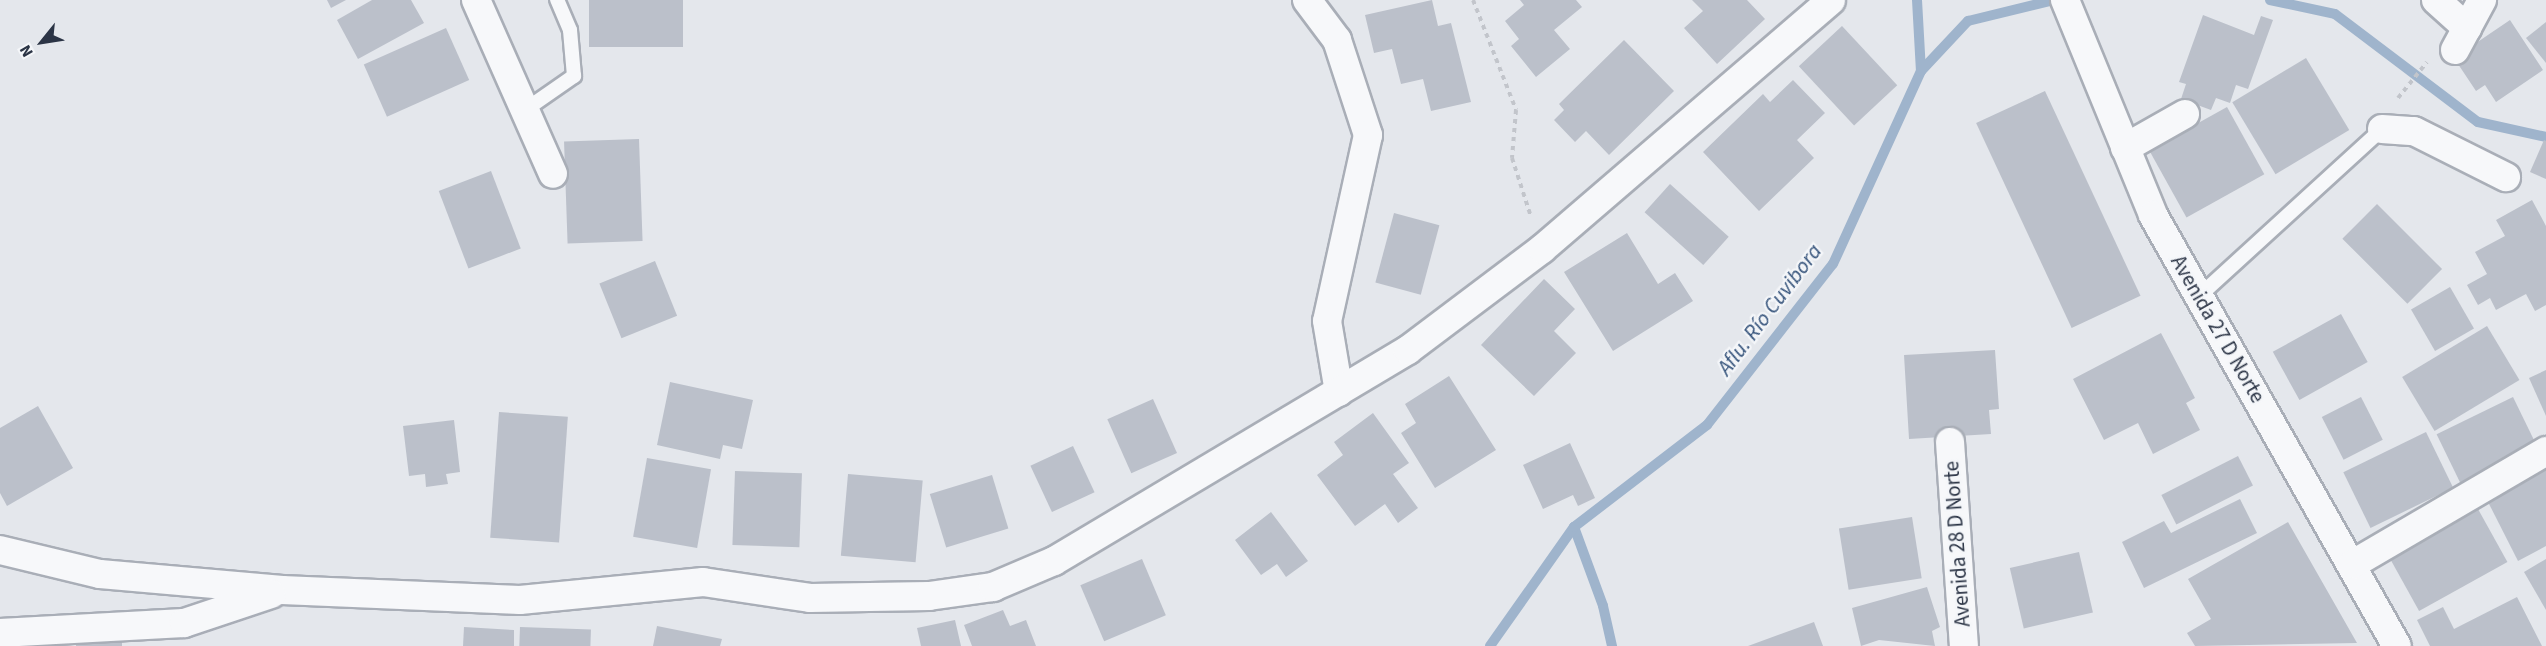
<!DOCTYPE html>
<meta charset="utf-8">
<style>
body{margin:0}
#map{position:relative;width:2546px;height:646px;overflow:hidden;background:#e4e7ec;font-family:"Source Sans 3",sans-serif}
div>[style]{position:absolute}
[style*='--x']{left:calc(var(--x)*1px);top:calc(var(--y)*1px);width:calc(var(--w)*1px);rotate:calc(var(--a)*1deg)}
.stream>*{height:10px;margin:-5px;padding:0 5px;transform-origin:5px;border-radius:5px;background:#9fb4cc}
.building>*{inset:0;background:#bbc0ca;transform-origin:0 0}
.path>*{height:4px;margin-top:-2px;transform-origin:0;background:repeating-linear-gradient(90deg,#c2c5cb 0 4.5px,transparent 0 9px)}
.roads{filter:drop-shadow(2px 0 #a9aeb7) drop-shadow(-2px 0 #a9aeb7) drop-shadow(0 2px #a9aeb7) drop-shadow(0 -2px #a9aeb7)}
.service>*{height:14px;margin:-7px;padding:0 7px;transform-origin:7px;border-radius:7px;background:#f7f8fa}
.minor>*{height:28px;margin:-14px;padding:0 14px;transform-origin:14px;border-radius:14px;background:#f7f8fa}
span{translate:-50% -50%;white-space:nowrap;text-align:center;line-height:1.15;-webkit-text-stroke:4.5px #f4f6f9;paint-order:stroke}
.street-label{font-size:21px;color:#2b3445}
.water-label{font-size:22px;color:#34527a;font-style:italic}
.north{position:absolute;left:12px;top:12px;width:60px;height:60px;-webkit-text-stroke:4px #f4f6f9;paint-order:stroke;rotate:240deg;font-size:16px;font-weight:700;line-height:24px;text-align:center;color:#2b3445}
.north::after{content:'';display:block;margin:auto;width:21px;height:27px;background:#2b3445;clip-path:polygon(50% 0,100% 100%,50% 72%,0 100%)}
</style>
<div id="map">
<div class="stream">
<div style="--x:1917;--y:0;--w:71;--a:86.8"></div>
<div style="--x:2270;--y:0;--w:66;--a:12.2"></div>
<div style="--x:2335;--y:14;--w:179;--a:37.1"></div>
<div style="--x:2478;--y:122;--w:70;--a:12.4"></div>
<div style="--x:1574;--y:527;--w:84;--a:69.8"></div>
<div style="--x:1603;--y:606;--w:41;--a:77.3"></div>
<div style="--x:1490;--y:646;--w:146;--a:-54.8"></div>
<div style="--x:1574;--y:527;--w:168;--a:-37.5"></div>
<div style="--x:1707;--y:425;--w:204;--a:-52"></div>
<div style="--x:1833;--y:264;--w:212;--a:-65.5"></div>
<div style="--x:1921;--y:71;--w:69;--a:-46.8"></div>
<div style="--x:1968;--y:21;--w:89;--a:-13.7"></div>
</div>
<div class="building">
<div style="clip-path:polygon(327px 0,346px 0,331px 8px)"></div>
<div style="clip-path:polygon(372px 0,411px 0,424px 23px,358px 59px,337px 20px)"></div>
<div style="left:589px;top:0;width:94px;height:47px"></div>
<div style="clip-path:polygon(1432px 0,1438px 26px,1451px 23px,1471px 102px,1431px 111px,1423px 79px,1401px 84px,1392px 49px,1374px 53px,1365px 15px)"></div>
<div style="clip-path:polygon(1520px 0,1576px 0,1582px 7px,1554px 30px,1570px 49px,1536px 77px,1511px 46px,1519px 39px,1505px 21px,1524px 5px)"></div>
<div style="clip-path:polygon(1692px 0,1747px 0,1765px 19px,1717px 64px,1684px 28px,1703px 11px)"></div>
<div style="clip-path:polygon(2203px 15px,2254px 35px,2261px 16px,2273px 20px,2248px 89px,2236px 85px,2230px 103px,2216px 98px,2211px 110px,2181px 99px,2186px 84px,2179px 82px)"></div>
<div style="clip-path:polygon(2510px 20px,2543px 70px,2496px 102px,2485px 85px,2476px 91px,2454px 58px)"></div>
<div style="clip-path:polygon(2546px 22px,2546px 63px,2526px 38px)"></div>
<div style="left:1842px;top:26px;width:81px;height:59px;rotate:47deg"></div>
<div style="left:446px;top:28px;width:57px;height:90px;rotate:66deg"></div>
<div style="clip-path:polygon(1624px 40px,1674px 91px,1609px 155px,1586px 131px,1575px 142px,1554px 120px,1564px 110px,1559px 104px)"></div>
<div style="left:2306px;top:58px;width:84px;height:86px;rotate:59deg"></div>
<div style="clip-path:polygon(1793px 80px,1825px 113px,1797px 140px,1814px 158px,1759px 211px,1703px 152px,1763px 94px,1770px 102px)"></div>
<div style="left:2045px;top:91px;width:226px;height:76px;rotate:65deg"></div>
<div style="left:2227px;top:107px;width:77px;height:89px;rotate:61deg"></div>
<div style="left:639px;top:139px;width:102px;height:75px;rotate:88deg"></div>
<div style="clip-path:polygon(2544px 140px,2546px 141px,2546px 179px,2530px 172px)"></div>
<div style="left:491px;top:171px;width:83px;height:56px;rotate:69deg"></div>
<div style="left:1670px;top:184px;width:79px;height:38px;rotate:42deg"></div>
<div style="clip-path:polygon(2532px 200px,2546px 226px,2546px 305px,2535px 311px,2526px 294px,2496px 310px,2490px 298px,2478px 305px,2467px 285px,2487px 274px,2475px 252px,2505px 236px,2496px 220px)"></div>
<div style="left:2377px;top:204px;width:92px;height:49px;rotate:45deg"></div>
<div style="left:1394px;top:213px;width:47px;height:72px;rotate:15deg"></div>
<div style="clip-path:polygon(1627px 233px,1658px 284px,1675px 273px,1693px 301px,1613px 351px,1564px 272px)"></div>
<div style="left:655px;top:261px;width:59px;height:60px;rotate:68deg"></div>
<div style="clip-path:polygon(1544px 279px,1575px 309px,1554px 331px,1576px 353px,1534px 396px,1481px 345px)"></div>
<div style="left:2450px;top:287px;width:48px;height:45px;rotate:60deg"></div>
<div style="left:2341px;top:314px;width:55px;height:78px;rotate:61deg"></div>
<div style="left:2487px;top:326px;width:63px;height:99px;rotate:59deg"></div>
<div style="clip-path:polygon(2161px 333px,2195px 398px,2186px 403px,2200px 430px,2153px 454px,2138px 423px,2104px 440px,2073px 379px)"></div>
<div style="clip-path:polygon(1995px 350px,1999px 409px,1989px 410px,1991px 434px,1909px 439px,1904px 355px)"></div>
<div style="clip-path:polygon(2546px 370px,2546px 416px,2529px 378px)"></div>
<div style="clip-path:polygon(1449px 376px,1496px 450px,1435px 488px,1401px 433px,1416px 423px,1405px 404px)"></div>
<div style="clip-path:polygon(670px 382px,753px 400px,742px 449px,723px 445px,720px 459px,657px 445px)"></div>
<div style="left:2361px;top:397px;width:48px;height:44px;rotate:63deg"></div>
<div style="left:2513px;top:397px;width:55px;height:85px;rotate:64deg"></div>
<div style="left:1153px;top:399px;width:59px;height:50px;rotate:66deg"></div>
<div style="clip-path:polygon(38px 406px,73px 468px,7px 506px,0 493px,0 428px)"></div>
<div style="left:499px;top:412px;width:69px;height:126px;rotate:4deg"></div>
<div style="clip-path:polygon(1373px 413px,1409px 463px,1393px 474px,1418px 508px,1398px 523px,1385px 504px,1355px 526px,1317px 475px,1343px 455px,1334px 442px)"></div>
<div style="clip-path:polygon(454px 420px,460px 472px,446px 474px,448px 484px,426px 487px,425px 474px,409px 476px,403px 426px)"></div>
<div style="left:2426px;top:432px;width:62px;height:92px;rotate:64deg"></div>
<div style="clip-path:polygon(1570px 443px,1595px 498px,1578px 506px,1573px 495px,1543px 509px,1523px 465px)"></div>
<div style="left:1073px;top:446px;width:51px;height:47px;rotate:65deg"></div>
<div style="left:2238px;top:456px;width:33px;height:86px;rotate:63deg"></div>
<div style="left:647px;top:458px;width:65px;height:80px;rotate:10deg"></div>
<div style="clip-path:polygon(2546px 463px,2546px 546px,2518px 561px,2484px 494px)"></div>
<div style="left:735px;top:471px;width:67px;height:74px;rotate:2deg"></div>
<div style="left:848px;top:474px;width:75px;height:82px;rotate:5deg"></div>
<div style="left:992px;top:475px;width:56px;height:65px;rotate:73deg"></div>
<div style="clip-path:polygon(2240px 499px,2257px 533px,2144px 588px,2122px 542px,2164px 521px,2171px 533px)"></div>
<div style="left:2473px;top:500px;width:71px;height:101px;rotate:61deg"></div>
<div style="clip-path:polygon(1271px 512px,1308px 561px,1286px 577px,1277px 564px,1261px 575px,1235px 540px)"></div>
<div style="left:1912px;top:517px;width:62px;height:74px;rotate:81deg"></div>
<div style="clip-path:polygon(2288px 522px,2357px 643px,2195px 646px,2187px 633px,2211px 619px,2188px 579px)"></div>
<div style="left:2079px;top:552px;width:62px;height:71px;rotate:77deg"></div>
<div style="left:1142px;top:559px;width:61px;height:67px;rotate:67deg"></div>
<div style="clip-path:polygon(2546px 559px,2546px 610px,2524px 572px)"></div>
<div style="clip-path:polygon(1927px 587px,1940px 627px,1932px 631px,1935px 646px,1879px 640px,1861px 646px,1852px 608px)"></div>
<div style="clip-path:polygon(2517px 597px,2542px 646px,2430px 646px,2417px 620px,2443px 607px,2454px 629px)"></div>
<div style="clip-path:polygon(1003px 610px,1010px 626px,1026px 620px,1036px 646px,972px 646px,964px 625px)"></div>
<div style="clip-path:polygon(955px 620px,961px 646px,921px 646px,917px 628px)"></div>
<div style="clip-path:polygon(1814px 622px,1823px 646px,1748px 646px)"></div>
<div style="clip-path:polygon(657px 626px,722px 639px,720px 646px,653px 646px)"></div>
<div style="clip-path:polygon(464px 627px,514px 630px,514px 646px,463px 646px)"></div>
<div style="left:520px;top:627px;width:71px;height:19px;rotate:2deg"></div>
<div style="left:76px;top:641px;width:46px;height:5px"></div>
</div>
<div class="path">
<div style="--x:1473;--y:0;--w:118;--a:68.6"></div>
<div style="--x:1516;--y:110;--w:48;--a:94.8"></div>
<div style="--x:1512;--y:158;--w:62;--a:72.1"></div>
<div style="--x:2398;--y:98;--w:46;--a:-51.1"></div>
</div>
<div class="roads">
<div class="service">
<div style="--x:525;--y:110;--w:60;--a:-34.8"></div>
<div style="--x:574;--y:76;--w:46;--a:-95"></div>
<div style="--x:570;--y:30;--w:33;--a:-113"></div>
<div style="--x:2197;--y:298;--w:251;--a:-42.4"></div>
</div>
<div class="minor">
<div style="--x:476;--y:0;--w:190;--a:66.1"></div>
<div style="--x:1307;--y:0;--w:50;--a:53.1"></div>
<div style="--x:1337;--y:40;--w:100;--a:71.9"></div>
<div style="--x:1368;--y:135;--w:190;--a:102.4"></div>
<div style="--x:1327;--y:321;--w:72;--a:80.4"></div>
<div style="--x:2065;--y:0;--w:232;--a:67.7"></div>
<div style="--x:2153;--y:215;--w:495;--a:60.5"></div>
<div style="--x:2436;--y:0;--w:42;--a:42.1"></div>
<div style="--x:2455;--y:50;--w:57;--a:-61.6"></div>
<div style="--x:2382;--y:129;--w:32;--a:4"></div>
<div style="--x:2414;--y:131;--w:103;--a:26.6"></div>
<div style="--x:2125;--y:148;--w:69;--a:-29.5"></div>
<div style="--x:1950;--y:442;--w:204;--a:86.1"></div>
<div style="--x:0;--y:550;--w:103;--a:13.5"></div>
<div style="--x:100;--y:574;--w:183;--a:5"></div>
<div style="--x:282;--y:590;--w:238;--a:2.4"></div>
<div style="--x:520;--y:600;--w:184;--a:-5.6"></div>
<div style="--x:703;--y:582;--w:108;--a:8.5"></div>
<div style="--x:810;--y:598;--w:119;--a:-1"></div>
<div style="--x:929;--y:596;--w:65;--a:-8"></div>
<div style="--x:993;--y:587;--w:66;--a:-23.1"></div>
<div style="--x:1054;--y:561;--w:412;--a:-30.8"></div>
<div style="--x:1408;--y:350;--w:168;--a:-37"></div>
<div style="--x:1542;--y:249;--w:381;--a:-40.7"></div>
<div style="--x:2353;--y:564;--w:224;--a:-30.3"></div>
<div style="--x:0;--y:633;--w:184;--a:-3.1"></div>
<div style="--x:184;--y:623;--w:92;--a:-18.4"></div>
</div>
</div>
<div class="street-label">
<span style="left:2218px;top:329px;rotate:60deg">Avenida 27 D Norte</span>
<span style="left:1957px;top:544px;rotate:-94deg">Avenida 28 D Norte</span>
</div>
<div class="water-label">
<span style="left:1770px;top:310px;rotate:-53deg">Aflu. Río Cuvibora</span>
</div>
<div class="north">N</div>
</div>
